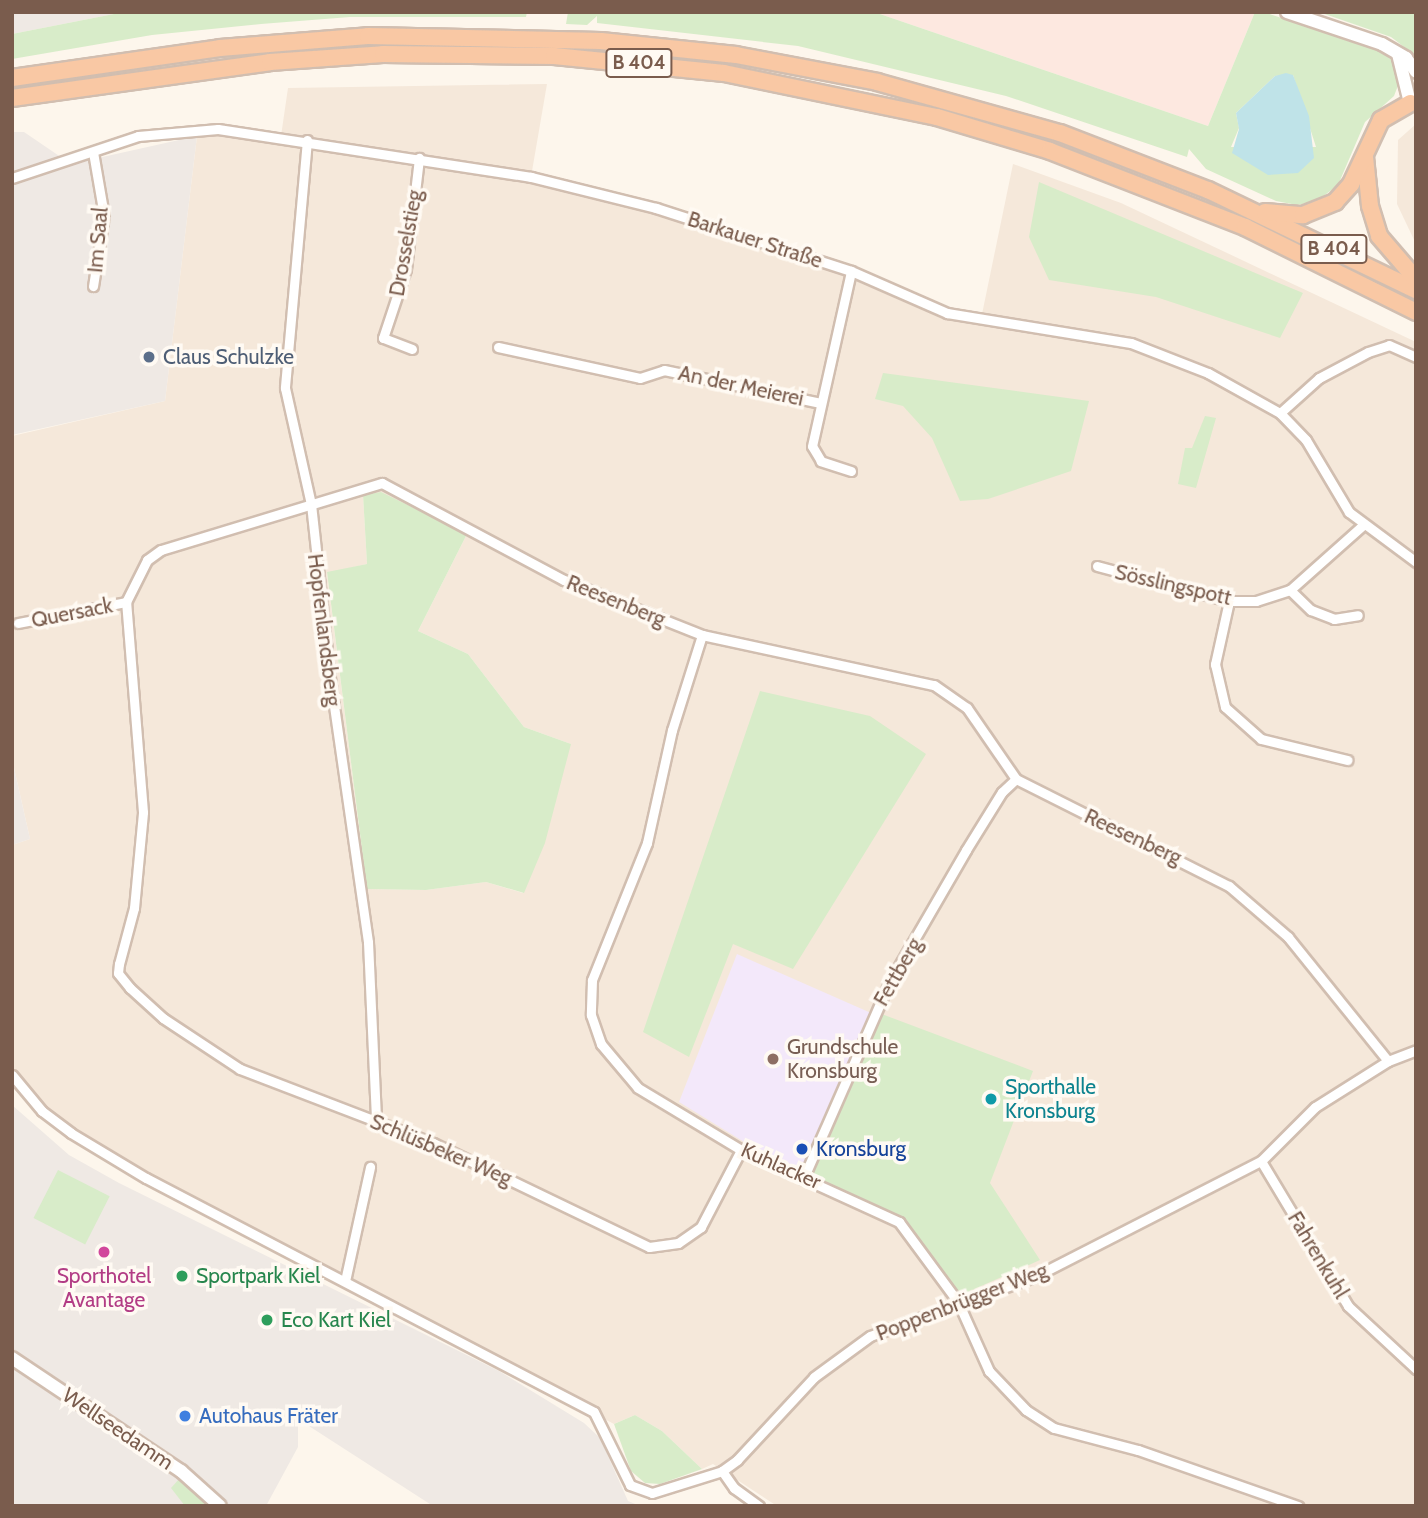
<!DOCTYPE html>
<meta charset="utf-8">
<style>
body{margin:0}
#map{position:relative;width:1428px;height:1518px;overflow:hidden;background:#fdf6ec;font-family:Cabin,sans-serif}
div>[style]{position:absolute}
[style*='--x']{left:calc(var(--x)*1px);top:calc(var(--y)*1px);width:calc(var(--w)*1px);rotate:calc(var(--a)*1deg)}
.residential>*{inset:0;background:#f5e8da}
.commercial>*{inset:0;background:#fde8e0}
.industrial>*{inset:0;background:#efe9e4}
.education>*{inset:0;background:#f3e8fa}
.green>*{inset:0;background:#d8ecc9;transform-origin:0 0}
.water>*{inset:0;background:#bfe3e8}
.roads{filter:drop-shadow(2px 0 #d1beb0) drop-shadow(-2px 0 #d1beb0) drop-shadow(0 2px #d1beb0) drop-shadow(0 -2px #d1beb0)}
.minor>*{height:9px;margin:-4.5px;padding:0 4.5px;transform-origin:4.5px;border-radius:4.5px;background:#fff}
.tertiary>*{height:12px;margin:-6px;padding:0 6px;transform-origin:6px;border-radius:6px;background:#fff}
.secondary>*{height:12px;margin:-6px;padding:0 6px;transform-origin:6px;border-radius:6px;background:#fff}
.trunk>*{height:16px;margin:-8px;padding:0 8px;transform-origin:8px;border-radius:8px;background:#f9c8a4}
.dots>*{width:19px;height:19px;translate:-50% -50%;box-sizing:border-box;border:4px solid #fffaf3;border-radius:50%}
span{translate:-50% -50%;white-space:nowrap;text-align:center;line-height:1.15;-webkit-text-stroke:7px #fffaf3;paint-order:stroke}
.shield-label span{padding:2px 5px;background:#fffaf3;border:2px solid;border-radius:5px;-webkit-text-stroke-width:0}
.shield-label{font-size:19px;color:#7a5c4d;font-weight:700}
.street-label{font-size:21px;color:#7a5c4d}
.service-label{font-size:21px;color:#4e5e75}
.left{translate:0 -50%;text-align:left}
.education-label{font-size:21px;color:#785e54}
.culture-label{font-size:21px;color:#0d838f}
.transit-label{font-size:21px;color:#164399}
.hotel-label{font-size:21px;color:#b23c85}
.leisure-label{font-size:21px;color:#27864d}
.shop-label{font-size:21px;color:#366cbe}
.frame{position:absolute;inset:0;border:14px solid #7a5c4d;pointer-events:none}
</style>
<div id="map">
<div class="residential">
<div style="clip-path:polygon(evenodd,547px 84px,531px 177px,792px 251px,929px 306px,981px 319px,1013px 164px,1121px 203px,1416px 342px,1416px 1506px,777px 1506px,713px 1464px,702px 1469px,662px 1431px,635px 1415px,614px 1424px,146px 1178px,42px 1111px,12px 1075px,12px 845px,30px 839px,12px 759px,12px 436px,165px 401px,197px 136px,218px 129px,281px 136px,288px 88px,547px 84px,363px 495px,467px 534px,418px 631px,468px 654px,524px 727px,571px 744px,498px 729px,523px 893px,486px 882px,426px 890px,367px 889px,327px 573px,367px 564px,363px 495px)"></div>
<div style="clip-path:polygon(1416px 124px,1416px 244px,1397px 204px,1398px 140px)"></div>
</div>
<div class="commercial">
<div style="clip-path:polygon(874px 12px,1255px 12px,1208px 126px)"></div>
</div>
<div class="industrial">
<div style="clip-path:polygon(14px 12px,124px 12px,12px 34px)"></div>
<div style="clip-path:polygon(12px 132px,24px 132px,71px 164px,197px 136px,165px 401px,12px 435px)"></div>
<div style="clip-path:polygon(12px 759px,30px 839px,12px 845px)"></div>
<div style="clip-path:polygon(12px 1105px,69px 1155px,119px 1183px,499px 1371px,584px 1423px,600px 1438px,628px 1501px,640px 1506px,433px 1506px,298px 1419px,298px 1447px,266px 1506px,12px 1506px)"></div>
</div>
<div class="education">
<div style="clip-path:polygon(737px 954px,871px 1013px,803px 1170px,749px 1145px,679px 1102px)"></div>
</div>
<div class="green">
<div style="clip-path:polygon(124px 12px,527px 12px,526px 17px,350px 17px,261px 24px,152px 35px,12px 59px,12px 34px)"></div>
<div style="clip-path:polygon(evenodd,568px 12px,874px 12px,1208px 126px,1255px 12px,1263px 12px,1382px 50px,1393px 62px,1399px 83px,1394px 96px,1365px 122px,1338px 185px,1317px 201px,1297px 205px,1276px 201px,1206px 169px,1189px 149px,1187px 157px,1006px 96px,798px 46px,597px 23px,597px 16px,587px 25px,566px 24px,568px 12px,1293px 75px,1316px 147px,1231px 147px,1239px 128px,1236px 113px,1275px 76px,1293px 75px)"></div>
<div style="clip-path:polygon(1319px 12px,1416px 12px,1416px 56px,1391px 37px)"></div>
<div style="clip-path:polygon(1039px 182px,1303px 293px,1280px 338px,1156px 297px,1049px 280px,1029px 237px)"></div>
<div style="clip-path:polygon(883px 373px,1089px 401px,1071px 471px,988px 499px,960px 501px,932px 438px,903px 406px,875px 399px)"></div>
<div style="clip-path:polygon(1205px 416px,1216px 418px,1196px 488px,1178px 484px,1185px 448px,1192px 448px)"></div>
<div style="clip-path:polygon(381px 492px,467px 534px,418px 631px,468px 654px,524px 727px,571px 744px,545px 843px,524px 893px,486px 882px,426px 890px,367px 889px,327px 572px,367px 564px,363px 495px)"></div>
<div style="clip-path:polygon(760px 691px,870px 716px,926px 754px,793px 969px,733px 944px,689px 1057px,643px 1032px)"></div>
<div style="clip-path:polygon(879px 1013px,1033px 1071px,990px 1183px,1040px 1260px,961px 1295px,901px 1219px,810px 1176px)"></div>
<div style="left:58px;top:1170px;width:58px;height:54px;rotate:27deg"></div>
<div style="clip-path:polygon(635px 1415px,662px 1431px,702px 1469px,660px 1484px,645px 1483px,631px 1471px,614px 1424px)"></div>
<div style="clip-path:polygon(180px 1478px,187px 1483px,210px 1506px,185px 1506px,171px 1488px)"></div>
</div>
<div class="water">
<div style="clip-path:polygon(1286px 73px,1293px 75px,1309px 116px,1314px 158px,1298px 173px,1268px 175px,1232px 153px,1239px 129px,1236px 113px,1275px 76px)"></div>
</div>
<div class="roads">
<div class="minor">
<div style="--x:307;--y:140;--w:249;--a:95.1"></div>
<div style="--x:285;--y:388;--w:119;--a:77.4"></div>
<div style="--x:311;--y:504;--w:175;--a:83.8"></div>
<div style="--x:330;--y:678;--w:267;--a:81.8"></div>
<div style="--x:368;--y:942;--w:179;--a:87.4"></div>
<div style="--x:93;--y:152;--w:65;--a:80.2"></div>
<div style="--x:104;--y:216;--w:71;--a:98.9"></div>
<div style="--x:12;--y:178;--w:133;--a:-18.4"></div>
<div style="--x:138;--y:136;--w:80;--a:-5"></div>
<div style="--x:218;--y:129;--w:317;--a:8.7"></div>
<div style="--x:531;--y:177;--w:129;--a:13.9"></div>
<div style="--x:656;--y:208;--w:205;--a:17.9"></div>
<div style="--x:851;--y:271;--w:105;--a:23.6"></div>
<div style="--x:947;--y:313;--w:186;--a:9.3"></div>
<div style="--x:1131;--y:343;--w:83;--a:21.3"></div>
<div style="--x:1208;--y:373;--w:82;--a:29.1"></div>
<div style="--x:1280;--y:413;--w:37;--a:46"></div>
<div style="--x:1306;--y:440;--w:84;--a:59.2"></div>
<div style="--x:1349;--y:512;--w:84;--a:36.7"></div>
<div style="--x:498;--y:347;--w:145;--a:12.3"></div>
<div style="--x:640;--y:378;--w:25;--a:-18"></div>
<div style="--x:664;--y:370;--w:160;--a:11.9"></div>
<div style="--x:412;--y:349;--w:31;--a:-159"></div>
<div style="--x:383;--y:338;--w:73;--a:-71.6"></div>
<div style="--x:406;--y:269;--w:112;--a:-83.3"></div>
<div style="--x:1280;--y:413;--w:52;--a:-41.9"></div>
<div style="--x:1319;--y:378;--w:55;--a:-28"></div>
<div style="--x:1368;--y:352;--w:22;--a:-18"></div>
<div style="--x:1389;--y:345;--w:30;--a:24"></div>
<div style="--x:851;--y:471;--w:32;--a:-162"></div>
<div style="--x:821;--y:461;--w:17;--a:-121"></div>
<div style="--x:812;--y:446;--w:179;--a:-77.4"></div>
<div style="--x:1097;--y:566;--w:137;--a:14.9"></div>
<div style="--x:1229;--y:601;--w:27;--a:0"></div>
<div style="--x:1256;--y:601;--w:36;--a:-18"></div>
<div style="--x:1290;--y:590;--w:98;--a:-41.7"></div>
<div style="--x:1290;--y:590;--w:29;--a:44"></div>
<div style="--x:1311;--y:610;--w:25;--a:21"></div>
<div style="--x:1334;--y:619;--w:24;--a:-9"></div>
<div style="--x:1229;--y:601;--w:65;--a:102.5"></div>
<div style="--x:1215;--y:664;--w:44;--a:76.9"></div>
<div style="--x:1225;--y:707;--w:48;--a:41.6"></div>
<div style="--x:1261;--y:739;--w:89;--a:13.7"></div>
<div style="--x:18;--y:623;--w:110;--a:-11"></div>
<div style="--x:702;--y:635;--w:100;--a:107.5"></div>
<div style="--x:672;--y:730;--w:116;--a:102.5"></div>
<div style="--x:647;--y:843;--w:148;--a:111.9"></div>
<div style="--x:592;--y:980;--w:35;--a:92"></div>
<div style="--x:591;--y:1015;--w:31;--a:71"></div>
<div style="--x:601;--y:1044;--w:57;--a:49.9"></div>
<div style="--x:638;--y:1088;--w:120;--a:31"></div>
<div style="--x:741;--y:1150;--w:174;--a:24.5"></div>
<div style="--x:899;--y:1222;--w:99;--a:53.6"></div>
<div style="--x:958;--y:1302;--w:76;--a:65.8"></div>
<div style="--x:989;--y:1371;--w:54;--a:46.5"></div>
<div style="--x:1026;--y:1410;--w:33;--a:33"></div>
<div style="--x:1054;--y:1428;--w:87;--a:14.7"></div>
<div style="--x:1138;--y:1450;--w:170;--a:19.3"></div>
<div style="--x:12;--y:1075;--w:47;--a:50.2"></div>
<div style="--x:42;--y:1111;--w:36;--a:37"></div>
<div style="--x:71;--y:1133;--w:87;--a:31"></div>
<div style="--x:146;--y:1178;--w:505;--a:27.58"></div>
<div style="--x:594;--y:1412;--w:81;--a:63.7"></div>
<div style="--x:630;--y:1485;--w:23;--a:20"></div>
<div style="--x:652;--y:1493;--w:73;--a:-17.4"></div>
<div style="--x:722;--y:1471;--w:19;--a:-36"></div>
<div style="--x:737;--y:1460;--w:113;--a:-47.1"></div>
<div style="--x:814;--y:1377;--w:69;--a:-36.2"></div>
<div style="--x:870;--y:1336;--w:174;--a:-19.8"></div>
<div style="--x:1034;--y:1277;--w:255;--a:-27.1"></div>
<div style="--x:1261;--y:1161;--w:76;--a:-45"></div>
<div style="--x:1315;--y:1107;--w:86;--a:-32.2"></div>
<div style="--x:1388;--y:1061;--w:30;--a:-21"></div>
<div style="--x:741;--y:1150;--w:87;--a:117.5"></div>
<div style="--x:701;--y:1227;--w:28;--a:145"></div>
<div style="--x:678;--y:1243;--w:29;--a:172"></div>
<div style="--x:649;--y:1247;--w:240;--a:-154.3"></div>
<div style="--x:433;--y:1143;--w:207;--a:-159"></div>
<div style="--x:240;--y:1069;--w:92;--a:-146.5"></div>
<div style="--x:163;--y:1018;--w:45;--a:-137.7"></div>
<div style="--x:130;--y:988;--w:19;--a:-129"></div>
<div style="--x:118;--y:973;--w:9;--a:-84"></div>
<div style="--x:119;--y:964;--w:58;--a:-75"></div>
<div style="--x:134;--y:908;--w:96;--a:-84.6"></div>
<div style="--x:143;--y:812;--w:211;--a:-94.6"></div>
<div style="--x:126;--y:602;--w:47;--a:-63.4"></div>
<div style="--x:147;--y:560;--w:17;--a:-36"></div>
<div style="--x:161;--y:550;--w:231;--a:-16.9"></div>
<div style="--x:382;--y:483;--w:206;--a:28.1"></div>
<div style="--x:564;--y:580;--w:149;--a:21.7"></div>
<div style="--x:702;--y:635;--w:237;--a:12.2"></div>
<div style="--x:934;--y:685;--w:40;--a:34.9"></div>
<div style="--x:967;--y:708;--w:86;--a:55.4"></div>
<div style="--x:1016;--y:779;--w:238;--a:26.7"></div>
<div style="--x:1229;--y:886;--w:78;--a:40.8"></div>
<div style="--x:1288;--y:937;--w:159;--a:51.1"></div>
<div style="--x:1261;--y:1161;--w:169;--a:59"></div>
<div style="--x:1348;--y:1306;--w:93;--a:42.8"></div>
<div style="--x:803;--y:1179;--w:214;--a:-66.3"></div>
<div style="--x:889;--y:983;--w:154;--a:-59.9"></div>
<div style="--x:966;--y:850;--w:68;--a:-58.2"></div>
<div style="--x:1002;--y:792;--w:19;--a:-43"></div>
<div style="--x:345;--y:1281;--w:117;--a:-77.6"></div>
<div style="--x:722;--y:1471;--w:21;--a:55"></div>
<div style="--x:734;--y:1488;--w:31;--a:36"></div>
</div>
<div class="tertiary">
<div style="--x:1287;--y:12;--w:100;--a:18.6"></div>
<div style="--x:1382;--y:44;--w:28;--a:30"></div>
<div style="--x:1406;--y:58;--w:17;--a:54"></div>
<div style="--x:1398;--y:54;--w:50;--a:76.2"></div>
<div style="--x:1410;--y:103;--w:6;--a:-9"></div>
</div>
<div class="secondary">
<div style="--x:12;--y:1358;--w:203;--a:33.8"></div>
<div style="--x:181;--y:1471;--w:52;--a:41.9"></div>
</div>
<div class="trunk">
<div style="--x:12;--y:78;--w:210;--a:-8.2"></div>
<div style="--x:220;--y:48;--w:148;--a:-4.6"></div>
<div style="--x:368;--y:36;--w:233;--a:1.2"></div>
<div style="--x:601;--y:41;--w:136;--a:5.9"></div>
<div style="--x:736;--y:55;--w:144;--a:10.8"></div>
<div style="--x:877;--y:82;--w:190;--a:15.6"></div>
<div style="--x:1060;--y:133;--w:159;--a:21.1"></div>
<div style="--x:1208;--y:190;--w:231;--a:25.7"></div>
<div style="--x:12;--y:98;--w:260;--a:-7.9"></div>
<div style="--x:270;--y:62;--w:113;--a:-4"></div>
<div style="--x:383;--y:54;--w:171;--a:0.7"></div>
<div style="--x:554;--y:56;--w:171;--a:5.7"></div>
<div style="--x:724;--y:73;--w:217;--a:11.7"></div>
<div style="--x:937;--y:117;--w:118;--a:16.7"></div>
<div style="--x:1050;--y:151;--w:209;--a:21.3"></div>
<div style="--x:1245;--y:227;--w:191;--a:26.4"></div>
<div style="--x:1365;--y:157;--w:49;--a:84.2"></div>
<div style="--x:1370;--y:206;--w:31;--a:73"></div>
<div style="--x:1379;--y:236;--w:57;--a:49.3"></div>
<div style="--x:1265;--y:212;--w:38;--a:5"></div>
<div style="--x:1303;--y:215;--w:35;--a:-22"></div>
<div style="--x:1335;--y:202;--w:24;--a:-48"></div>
<div style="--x:1351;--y:184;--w:71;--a:-64.9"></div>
<div style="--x:1381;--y:120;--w:34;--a:-30"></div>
</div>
</div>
<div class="dots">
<div style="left:149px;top:357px;background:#5c6f8a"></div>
<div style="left:773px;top:1059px;background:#8d6e63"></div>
<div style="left:991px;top:1099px;background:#0f9aa8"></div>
<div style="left:802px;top:1149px;background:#1a4fb4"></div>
<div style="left:104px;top:1252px;background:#d1479c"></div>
<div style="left:182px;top:1276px;background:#2e9e5b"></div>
<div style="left:267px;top:1320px;background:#2e9e5b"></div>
<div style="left:185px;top:1416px;background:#3f7fe0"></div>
</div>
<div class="shield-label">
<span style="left:639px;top:63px">B 404</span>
<span style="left:1334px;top:249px">B 404</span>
</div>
<div class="street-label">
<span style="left:98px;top:240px;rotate:-85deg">Im Saal</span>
<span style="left:755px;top:240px;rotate:18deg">Barkauer Straße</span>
<span style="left:406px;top:243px;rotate:-80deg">Drosselstieg</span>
<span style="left:741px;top:386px;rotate:12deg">An der Meierei</span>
<span style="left:1173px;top:585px;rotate:13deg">Sösslingspott</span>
<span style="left:616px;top:601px;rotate:22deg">Reesenberg</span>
<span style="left:72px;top:613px;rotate:-11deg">Quersack</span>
<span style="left:324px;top:630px;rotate:83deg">Hopfenlandsberg</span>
<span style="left:1133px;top:837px;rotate:25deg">Reesenberg</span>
<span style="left:898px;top:972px;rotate:-60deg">Fettberg</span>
<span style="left:441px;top:1150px;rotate:23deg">Schlüsbeker Weg</span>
<span style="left:781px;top:1166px;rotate:24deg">Kuhlacker</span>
<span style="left:1318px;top:1255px;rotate:59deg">Fahrenkuhl</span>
<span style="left:962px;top:1302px;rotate:-21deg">Poppenbrügger Weg</span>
<span style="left:118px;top:1429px;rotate:34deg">Wellseedamm</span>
</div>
<div class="service-label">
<span class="left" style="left:163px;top:357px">Claus Schulzke</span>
</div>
<div class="education-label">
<span class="left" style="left:787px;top:1059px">Grundschule<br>Kronsburg</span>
</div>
<div class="culture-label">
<span class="left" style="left:1005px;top:1099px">Sporthalle<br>Kronsburg</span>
</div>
<div class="transit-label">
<span class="left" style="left:816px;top:1149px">Kronsburg</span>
</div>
<div class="hotel-label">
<span style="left:104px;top:1288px">Sporthotel<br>Avantage</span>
</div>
<div class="leisure-label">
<span class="left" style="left:196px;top:1276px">Sportpark Kiel</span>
<span class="left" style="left:281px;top:1320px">Eco Kart Kiel</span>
</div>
<div class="shop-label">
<span class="left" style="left:199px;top:1416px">Autohaus Fräter</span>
</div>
<div class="frame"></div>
</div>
